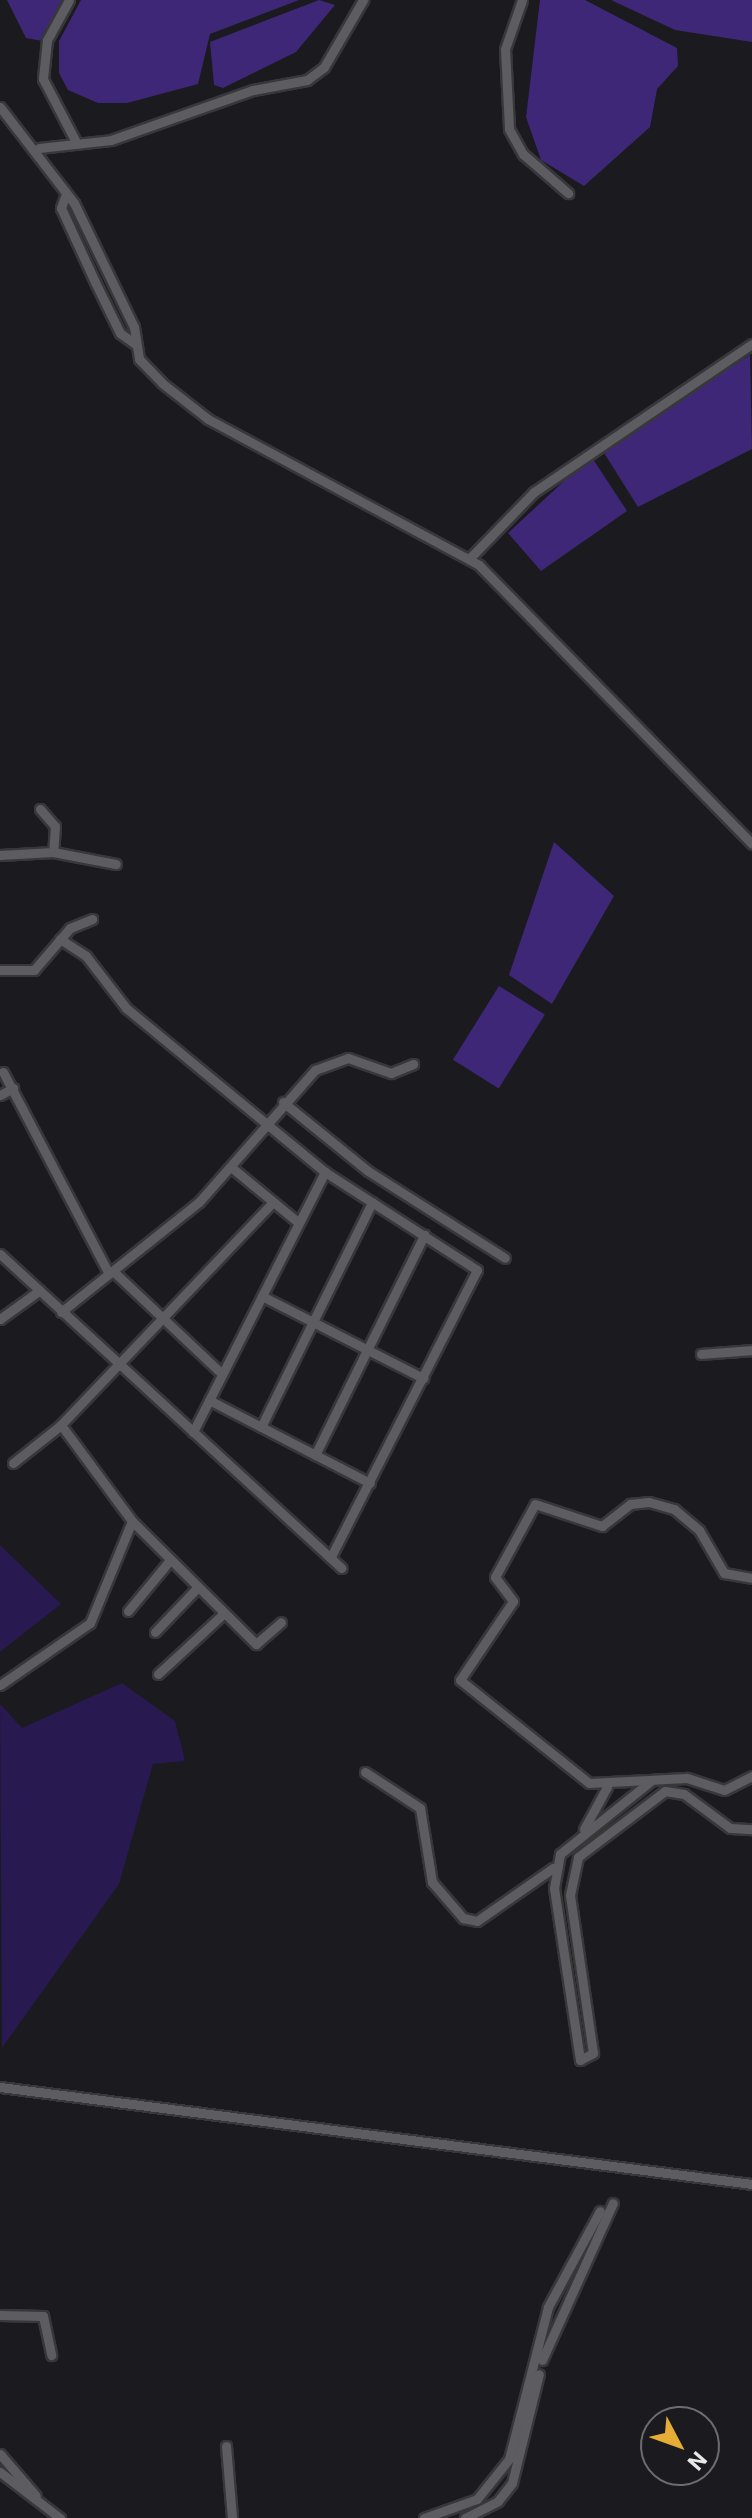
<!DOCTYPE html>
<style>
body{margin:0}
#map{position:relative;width:752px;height:2518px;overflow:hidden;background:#1b1a1f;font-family:Roboto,sans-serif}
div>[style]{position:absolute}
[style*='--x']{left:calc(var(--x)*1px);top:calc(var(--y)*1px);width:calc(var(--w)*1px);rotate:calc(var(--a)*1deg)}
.green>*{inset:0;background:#281950}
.water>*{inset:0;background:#3e2777;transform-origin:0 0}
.roads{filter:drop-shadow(2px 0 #38383b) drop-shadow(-2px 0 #38383b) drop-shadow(0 2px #38383b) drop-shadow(0 -2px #38383b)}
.street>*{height:9px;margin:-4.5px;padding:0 4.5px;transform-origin:4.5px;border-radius:4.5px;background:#5d5c61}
span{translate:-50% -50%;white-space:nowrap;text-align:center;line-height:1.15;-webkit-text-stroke:8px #1b1a1f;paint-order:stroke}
.north{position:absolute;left:640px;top:2406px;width:80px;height:80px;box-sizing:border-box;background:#1b1a1f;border:2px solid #6d6c71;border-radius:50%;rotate:131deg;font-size:22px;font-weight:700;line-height:32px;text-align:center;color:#e8e8eb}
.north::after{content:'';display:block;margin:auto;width:28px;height:36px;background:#e6ad36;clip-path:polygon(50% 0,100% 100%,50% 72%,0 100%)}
</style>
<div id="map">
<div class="green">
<div style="clip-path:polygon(0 1545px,61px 1604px,0 1652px)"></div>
<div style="clip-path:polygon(122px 1683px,175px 1721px,185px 1761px,153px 1764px,119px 1884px,2px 2048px,0 1704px,22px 1728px)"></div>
</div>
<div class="water">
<div style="clip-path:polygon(7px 0,62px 0,43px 41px,26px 38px)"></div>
<div style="clip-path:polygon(81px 0,299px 0,210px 34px,198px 84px,127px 103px,98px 103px,68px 90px,59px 73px,59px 41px)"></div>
<div style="clip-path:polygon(319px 0,335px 5px,296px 52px,223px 88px,214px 85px,210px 42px)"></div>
<div style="clip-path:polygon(540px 0,585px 0,677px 48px,678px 66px,657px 89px,650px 127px,584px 186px,541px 160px,526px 117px)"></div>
<div style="clip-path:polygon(611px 0,752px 0,752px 42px,675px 30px)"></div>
<div style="clip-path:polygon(750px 355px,752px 449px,638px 507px,601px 448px)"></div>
<div style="clip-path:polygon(591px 456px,627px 511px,541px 571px,508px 533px)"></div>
<div style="clip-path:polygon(554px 842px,614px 896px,552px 1004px,509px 975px)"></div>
<div style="left:499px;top:986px;width:54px;height:87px;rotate:32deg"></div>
</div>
<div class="roads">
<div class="street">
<div style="--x:69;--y:0;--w:46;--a:118.8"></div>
<div style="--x:47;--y:40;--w:39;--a:96"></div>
<div style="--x:43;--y:79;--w:73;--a:62.4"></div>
<div style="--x:522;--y:0;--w:52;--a:109.1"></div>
<div style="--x:505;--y:49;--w:80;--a:87.1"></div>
<div style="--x:509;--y:129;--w:29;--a:61"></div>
<div style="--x:523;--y:154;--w:60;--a:40.9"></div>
<div style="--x:0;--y:107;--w:121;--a:52.4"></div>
<div style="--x:74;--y:203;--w:138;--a:64.2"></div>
<div style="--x:134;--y:327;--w:32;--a:81"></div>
<div style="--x:139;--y:359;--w:33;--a:46"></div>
<div style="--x:162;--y:383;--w:58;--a:38"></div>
<div style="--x:208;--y:419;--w:308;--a:28.3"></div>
<div style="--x:479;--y:565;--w:390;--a:45.6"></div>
<div style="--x:39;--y:148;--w:72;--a:-6.3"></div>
<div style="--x:111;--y:140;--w:151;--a:-19.4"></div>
<div style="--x:253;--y:90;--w:55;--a:-10.5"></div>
<div style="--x:307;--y:80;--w:21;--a:-37"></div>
<div style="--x:324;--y:67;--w:78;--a:-59.8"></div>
<div style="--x:66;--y:194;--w:15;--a:110"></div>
<div style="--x:61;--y:208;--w:81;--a:65.3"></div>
<div style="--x:95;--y:282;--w:57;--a:63.9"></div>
<div style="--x:120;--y:333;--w:19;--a:36"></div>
<div style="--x:470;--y:558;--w:92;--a:-45.9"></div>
<div style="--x:534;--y:492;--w:263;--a:-34.2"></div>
<div style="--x:40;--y:809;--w:23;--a:49"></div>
<div style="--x:55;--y:826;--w:26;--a:94"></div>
<div style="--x:0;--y:855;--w:53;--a:-3.2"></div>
<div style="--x:53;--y:852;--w:64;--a:10.8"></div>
<div style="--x:60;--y:939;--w:31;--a:33"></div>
<div style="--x:86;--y:956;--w:66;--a:52.4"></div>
<div style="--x:126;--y:1008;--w:258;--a:39.5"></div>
<div style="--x:325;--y:1172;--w:181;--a:32.8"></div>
<div style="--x:477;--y:1270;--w:323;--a:117"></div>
<div style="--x:0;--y:970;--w:34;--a:0"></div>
<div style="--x:34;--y:970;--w:55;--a:-49.4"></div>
<div style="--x:70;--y:928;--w:24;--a:-22"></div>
<div style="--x:3;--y:1072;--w:228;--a:62.3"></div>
<div style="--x:0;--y:1095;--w:15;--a:-28"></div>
<div style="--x:283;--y:1102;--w:109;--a:39.1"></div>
<div style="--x:368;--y:1171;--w:162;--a:32.4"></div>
<div style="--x:231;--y:1167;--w:88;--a:39.5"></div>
<div style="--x:273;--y:1202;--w:308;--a:133.6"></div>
<div style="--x:61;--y:1425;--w:119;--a:53.5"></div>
<div style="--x:132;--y:1521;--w:175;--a:44.8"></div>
<div style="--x:256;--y:1644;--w:33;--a:-41"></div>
<div style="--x:0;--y:1254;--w:464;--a:42.6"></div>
<div style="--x:113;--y:1271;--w:150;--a:43.4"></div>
<div style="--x:262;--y:1296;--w:181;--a:27"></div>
<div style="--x:61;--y:1312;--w:176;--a:-38.6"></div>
<div style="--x:199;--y:1202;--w:176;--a:-48.7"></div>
<div style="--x:315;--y:1070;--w:35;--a:-20"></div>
<div style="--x:348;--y:1058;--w:46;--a:19.2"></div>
<div style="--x:391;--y:1073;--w:24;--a:-22"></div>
<div style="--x:0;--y:1319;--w:49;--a:-35.9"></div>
<div style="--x:701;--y:1354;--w:51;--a:-4.5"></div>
<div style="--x:209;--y:1400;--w:181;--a:27.3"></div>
<div style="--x:261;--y:1427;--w:251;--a:-63.7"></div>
<div style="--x:193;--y:1432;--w:292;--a:-63.1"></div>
<div style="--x:315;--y:1455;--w:246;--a:-63.6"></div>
<div style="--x:13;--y:1463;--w:61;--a:-38.4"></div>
<div style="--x:128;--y:1611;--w:66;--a:-50.5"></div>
<div style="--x:155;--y:1632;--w:62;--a:-46.3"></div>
<div style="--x:158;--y:1674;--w:90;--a:-42.7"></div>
<div style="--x:0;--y:1685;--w:109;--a:-34.6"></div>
<div style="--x:90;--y:1623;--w:110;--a:-67.6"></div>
<div style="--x:365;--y:1772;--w:66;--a:33.2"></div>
<div style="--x:420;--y:1808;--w:75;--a:80.8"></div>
<div style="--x:432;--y:1882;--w:48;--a:49.3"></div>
<div style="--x:463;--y:1918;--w:14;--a:12"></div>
<div style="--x:477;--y:1921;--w:93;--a:-34.9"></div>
<div style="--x:752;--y:1776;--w:31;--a:153"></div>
<div style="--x:724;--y:1790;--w:40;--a:-162"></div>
<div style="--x:686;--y:1778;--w:34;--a:177"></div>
<div style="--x:652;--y:1780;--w:118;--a:141.2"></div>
<div style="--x:560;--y:1854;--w:35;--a:100"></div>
<div style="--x:554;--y:1888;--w:174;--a:81.4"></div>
<div style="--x:580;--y:2060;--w:15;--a:-28"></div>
<div style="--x:593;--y:2053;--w:160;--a:-98.3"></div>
<div style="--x:570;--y:1895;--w:39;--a:-78"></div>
<div style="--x:578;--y:1857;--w:109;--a:-37.2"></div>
<div style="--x:665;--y:1791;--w:19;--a:9"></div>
<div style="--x:684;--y:1794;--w:57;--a:36.5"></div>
<div style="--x:730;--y:1828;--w:22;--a:3"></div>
<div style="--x:649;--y:1780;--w:60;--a:177.1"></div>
<div style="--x:589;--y:1783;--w:165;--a:-141.4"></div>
<div style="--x:460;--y:1680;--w:95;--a:-56.1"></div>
<div style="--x:513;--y:1601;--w:30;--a:-127"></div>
<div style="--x:495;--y:1577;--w:83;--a:-61.3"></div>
<div style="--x:535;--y:1504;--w:71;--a:18.2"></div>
<div style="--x:602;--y:1526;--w:36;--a:-38"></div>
<div style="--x:630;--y:1504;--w:19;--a:-6"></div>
<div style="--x:649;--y:1502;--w:26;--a:16"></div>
<div style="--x:674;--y:1509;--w:33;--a:40"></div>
<div style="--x:699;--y:1530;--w:50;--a:59.8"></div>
<div style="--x:724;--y:1573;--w:28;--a:10"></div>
<div style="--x:584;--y:1829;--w:48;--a:-61.3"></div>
<div style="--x:0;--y:2087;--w:758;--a:7.35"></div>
<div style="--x:0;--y:2315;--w:43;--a:1.3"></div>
<div style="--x:43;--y:2316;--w:40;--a:78"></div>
<div style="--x:542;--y:2360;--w:172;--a:-65.7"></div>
<div style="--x:226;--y:2446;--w:72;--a:85.2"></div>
<div style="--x:0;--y:2454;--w:55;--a:49.4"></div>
<div style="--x:0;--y:2472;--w:76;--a:37.5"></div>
<div style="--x:424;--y:2518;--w:56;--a:-19.7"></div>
<div style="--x:477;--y:2499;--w:51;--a:-51.3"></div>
<div style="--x:509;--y:2459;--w:157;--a:-75.6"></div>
<div style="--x:548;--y:2307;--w:109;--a:-61.6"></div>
<div style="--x:465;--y:2518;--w:37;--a:-27"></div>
<div style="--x:498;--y:2501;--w:23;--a:-52"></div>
<div style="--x:512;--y:2483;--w:112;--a:-76.1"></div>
</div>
</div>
<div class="north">N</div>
</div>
